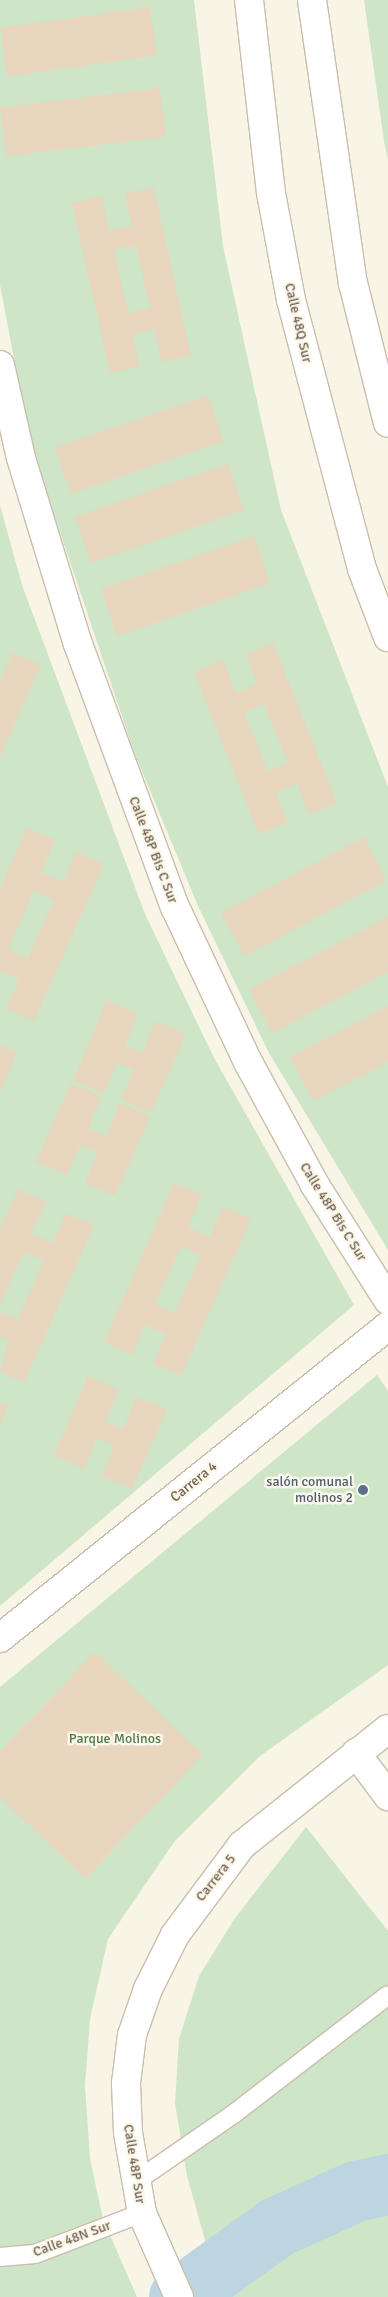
<!DOCTYPE html>
<meta charset="utf-8">
<style>
body{margin:0}
#map{position:relative;width:388px;height:2297px;overflow:hidden;background:#f9f5e6;font-family:Signika,sans-serif}
div>[style]{position:absolute}
[style*='--x']{left:calc(var(--x)*1px);top:calc(var(--y)*1px);width:calc(var(--w)*1px);rotate:calc(var(--a)*1deg)}
.green>*{inset:0;background:#cee5c7}
.river>*{height:61px;margin:-30.5px;padding:0 30.5px;transform-origin:30.5px;border-radius:30.5px;background:#bdd5e0}
.building>*{inset:0;background:#e9d6bf;transform-origin:0 0}
.roads{filter:drop-shadow(1px 0 #c9beae) drop-shadow(-1px 0 #c9beae) drop-shadow(0 1px #c9beae) drop-shadow(0 -1px #c9beae)}
.lane>*{height:18px;margin:-9px;padding:0 9px;transform-origin:9px;border-radius:9px;background:#fff}
.street>*{height:28px;margin:-14px;padding:0 14px;transform-origin:14px;border-radius:14px;background:#fff}
.secondary>*{height:28px;margin:-14px;padding:0 14px;transform-origin:14px;border-radius:14px;background:#fff}
.dots>*{width:14px;height:14px;translate:-50% -50%;box-sizing:border-box;border:2px solid #fcf8ec;border-radius:50%}
span{translate:-50% -50%;white-space:nowrap;text-align:center;line-height:1.15;-webkit-text-stroke:5px #fcf8ec;paint-order:stroke}
.street-label{font-size:14px;color:#6f5f4e}
.service-label{font-size:14px;color:#4e5e75}
.right{translate:-100% -50%;text-align:right}
.park-label{font-size:14px;color:#52794b}
</style>
<div id="map">
<div class="green">
<div style="clip-path:polygon(0 0,194px 0,223px 246px,281px 510px,388px 787px,388px 1250px,269px 1053px,198px 906px,134px 752px,30px 443px,0 285px)"></div>
<div style="clip-path:polygon(364px 0,388px 0,388px 160px,384px 141px)"></div>
<div style="clip-path:polygon(0 505px,22px 585px,145px 914px,213px 1056px,354px 1305px,0 1606px)"></div>
<div style="clip-path:polygon(377px 1375px,388px 1391px,388px 1665px,260px 1756px,174px 1842px,108px 1939px,90px 2019px,85px 2086px,90px 2159px,103px 2219px,137px 2297px,0 2297px,0 1687px)"></div>
<div style="clip-path:polygon(306px 1827px,388px 1931px,388px 2297px,221px 2297px,187px 2176px,175px 2103px,179px 2039px,199px 1976px,235px 1918px)"></div>
</div>
<div class="river">
<div style="--x:179;--y:2297;--w:120;--a:-35.8"></div>
<div style="--x:276;--y:2227;--w:87;--a:-24.5"></div>
<div style="--x:355;--y:2191;--w:34;--a:-12"></div>
</div>
<div class="building">
<div style="left:150px;top:7px;width:49px;height:151px;rotate:82deg"></div>
<div style="left:160px;top:88px;width:49px;height:161px;rotate:83deg"></div>
<div style="clip-path:polygon(evenodd,154px 188px,191px 356px,162px 362px,154px 330px,133px 335px,139px 367px,110px 373px,72px 203px,102px 196px,109px 231px,132px 226px,125px 193px,154px 188px,136px 246px,150px 308px,128px 313px,114px 250px,136px 246px)"></div>
<div style="left:208px;top:395px;width:49px;height:162px;rotate:71deg"></div>
<div style="left:228px;top:464px;width:49px;height:162px;rotate:71deg"></div>
<div style="left:254px;top:536px;width:50px;height:162px;rotate:71deg"></div>
<div style="clip-path:polygon(evenodd,273px 643px,337px 803px,309px 814px,297px 784px,276px 792px,288px 823px,259px 834px,194px 672px,223px 660px,236px 693px,257px 684px,246px 654px,273px 643px,264px 704px,288px 763px,268px 771px,244px 712px,264px 704px)"></div>
<div style="clip-path:polygon(13px 652px,41px 665px,0 757px,0 682px)"></div>
<div style="clip-path:polygon(evenodd,27px 828px,55px 840px,41px 872px,63px 882px,76px 852px,104px 864px,34px 1021px,6px 1009px,19px 979px,0 971px,0 889px,27px 828px,34px 891px,54px 900px,28px 958px,8px 949px,34px 891px)"></div>
<div style="left:364px;top:837px;width:49px;height:162px;rotate:62deg"></div>
<div style="clip-path:polygon(388px 917px,388px 972px,272px 1033px,249px 989px)"></div>
<div style="clip-path:polygon(107px 1000px,138px 1014px,125px 1046px,142px 1053px,156px 1021px,186px 1034px,151px 1113px,121px 1100px,134px 1070px,117px 1063px,103px 1093px,73px 1080px)"></div>
<div style="clip-path:polygon(388px 1006px,388px 1062px,313px 1101px,290px 1057px)"></div>
<div style="clip-path:polygon(0 1045px,17px 1053px,0 1093px)"></div>
<div style="clip-path:polygon(71px 1083px,102px 1096px,88px 1128px,106px 1136px,120px 1103px,150px 1117px,115px 1196px,85px 1183px,98px 1153px,80px 1145px,67px 1175px,36px 1162px)"></div>
<div style="clip-path:polygon(evenodd,174px 1183px,202px 1195px,188px 1227px,210px 1237px,223px 1207px,251px 1219px,181px 1376px,153px 1364px,166px 1334px,145px 1325px,132px 1355px,104px 1342px,174px 1183px,181px 1246px,201px 1255px,175px 1313px,155px 1304px,181px 1246px)"></div>
<div style="clip-path:polygon(18px 1189px,46px 1202px,31px 1233px,53px 1243px,66px 1213px,94px 1225px,24px 1383px,0 1372px,9px 1340px,0 1336px,0 1312px,18px 1319px,44px 1261px,24px 1252px,0 1305px,0 1229px)"></div>
<div style="clip-path:polygon(88px 1376px,119px 1390px,105px 1421px,123px 1429px,137px 1397px,167px 1409px,132px 1489px,102px 1476px,114px 1446px,97px 1438px,84px 1469px,54px 1455px)"></div>
<div style="clip-path:polygon(0 1402px,8px 1406px,0 1425px)"></div>
<div style="clip-path:polygon(95px 1652px,203px 1755px,85px 1879px,0 1797px,0 1751px)"></div>
</div>
<div class="roads">
<div class="lane">
<div style="--x:135;--y:2182;--w:121;--a:-34.6"></div>
<div style="--x:235;--y:2113;--w:193;--a:-37.6"></div>
<div style="--x:0;--y:2257;--w:35;--a:-5"></div>
<div style="--x:35;--y:2254;--w:115;--a:-21"></div>
</div>
<div class="street">
<div style="--x:0;--y:365;--w:95;--a:77.3"></div>
<div style="--x:21;--y:458;--w:195;--a:73"></div>
<div style="--x:78;--y:644;--w:280;--a:69.8"></div>
<div style="--x:175;--y:907;--w:171;--a:64.8"></div>
<div style="--x:248;--y:1062;--w:140;--a:61.4"></div>
<div style="--x:315;--y:1185;--w:136;--a:57.6"></div>
<div style="--x:0;--y:1638;--w:498;--a:-38.8"></div>
<div style="--x:356;--y:1753;--w:54;--a:53.3"></div>
</div>
<div class="secondary">
<div style="--x:249;--y:0;--w:194;--a:83.5"></div>
<div style="--x:271;--y:193;--w:109;--a:79.4"></div>
<div style="--x:291;--y:300;--w:278;--a:75.2"></div>
<div style="--x:362;--y:569;--w:73;--a:69.1"></div>
<div style="--x:312;--y:0;--w:286;--a:81.8"></div>
<div style="--x:353;--y:283;--w:144;--a:76"></div>
<div style="--x:179;--y:2297;--w:92;--a:-113.8"></div>
<div style="--x:142;--y:2213;--w:81;--a:-99.9"></div>
<div style="--x:128;--y:2133;--w:50;--a:-92.3"></div>
<div style="--x:126;--y:2083;--w:48;--a:-82.9"></div>
<div style="--x:132;--y:2035;--w:49;--a:-70.8"></div>
<div style="--x:148;--y:1989;--w:60;--a:-63.4"></div>
<div style="--x:175;--y:1935;--w:112;--a:-53.3"></div>
<div style="--x:242;--y:1845;--w:186;--a:-38.5"></div>
</div>
</div>
<div class="dots">
<div style="left:363px;top:1490px;background:#5c6f8a"></div>
</div>
<div class="street-label">
<span style="left:298px;top:323px;rotate:77deg">Calle 48Q Sur</span>
<span style="left:153px;top:850px;rotate:69deg">Calle 48P Bis C Sur</span>
<span style="left:333px;top:1212px;rotate:58deg">Calle 48P Bis C Sur</span>
<span style="left:194px;top:1482px;rotate:-39deg">Carrera 4</span>
<span style="left:216px;top:1878px;rotate:-52deg">Carrera 5</span>
<span style="left:134px;top:2164px;rotate:81deg">Calle 48P Sur</span>
<span style="left:72px;top:2239px;rotate:-20deg">Calle 48N Sur</span>
</div>
<div class="service-label">
<span class="right" style="left:353px;top:1490px">salón comunal<br>molinos 2</span>
</div>
<div class="park-label">
<span style="left:115px;top:1739px">Parque Molinos</span>
</div>
</div>
